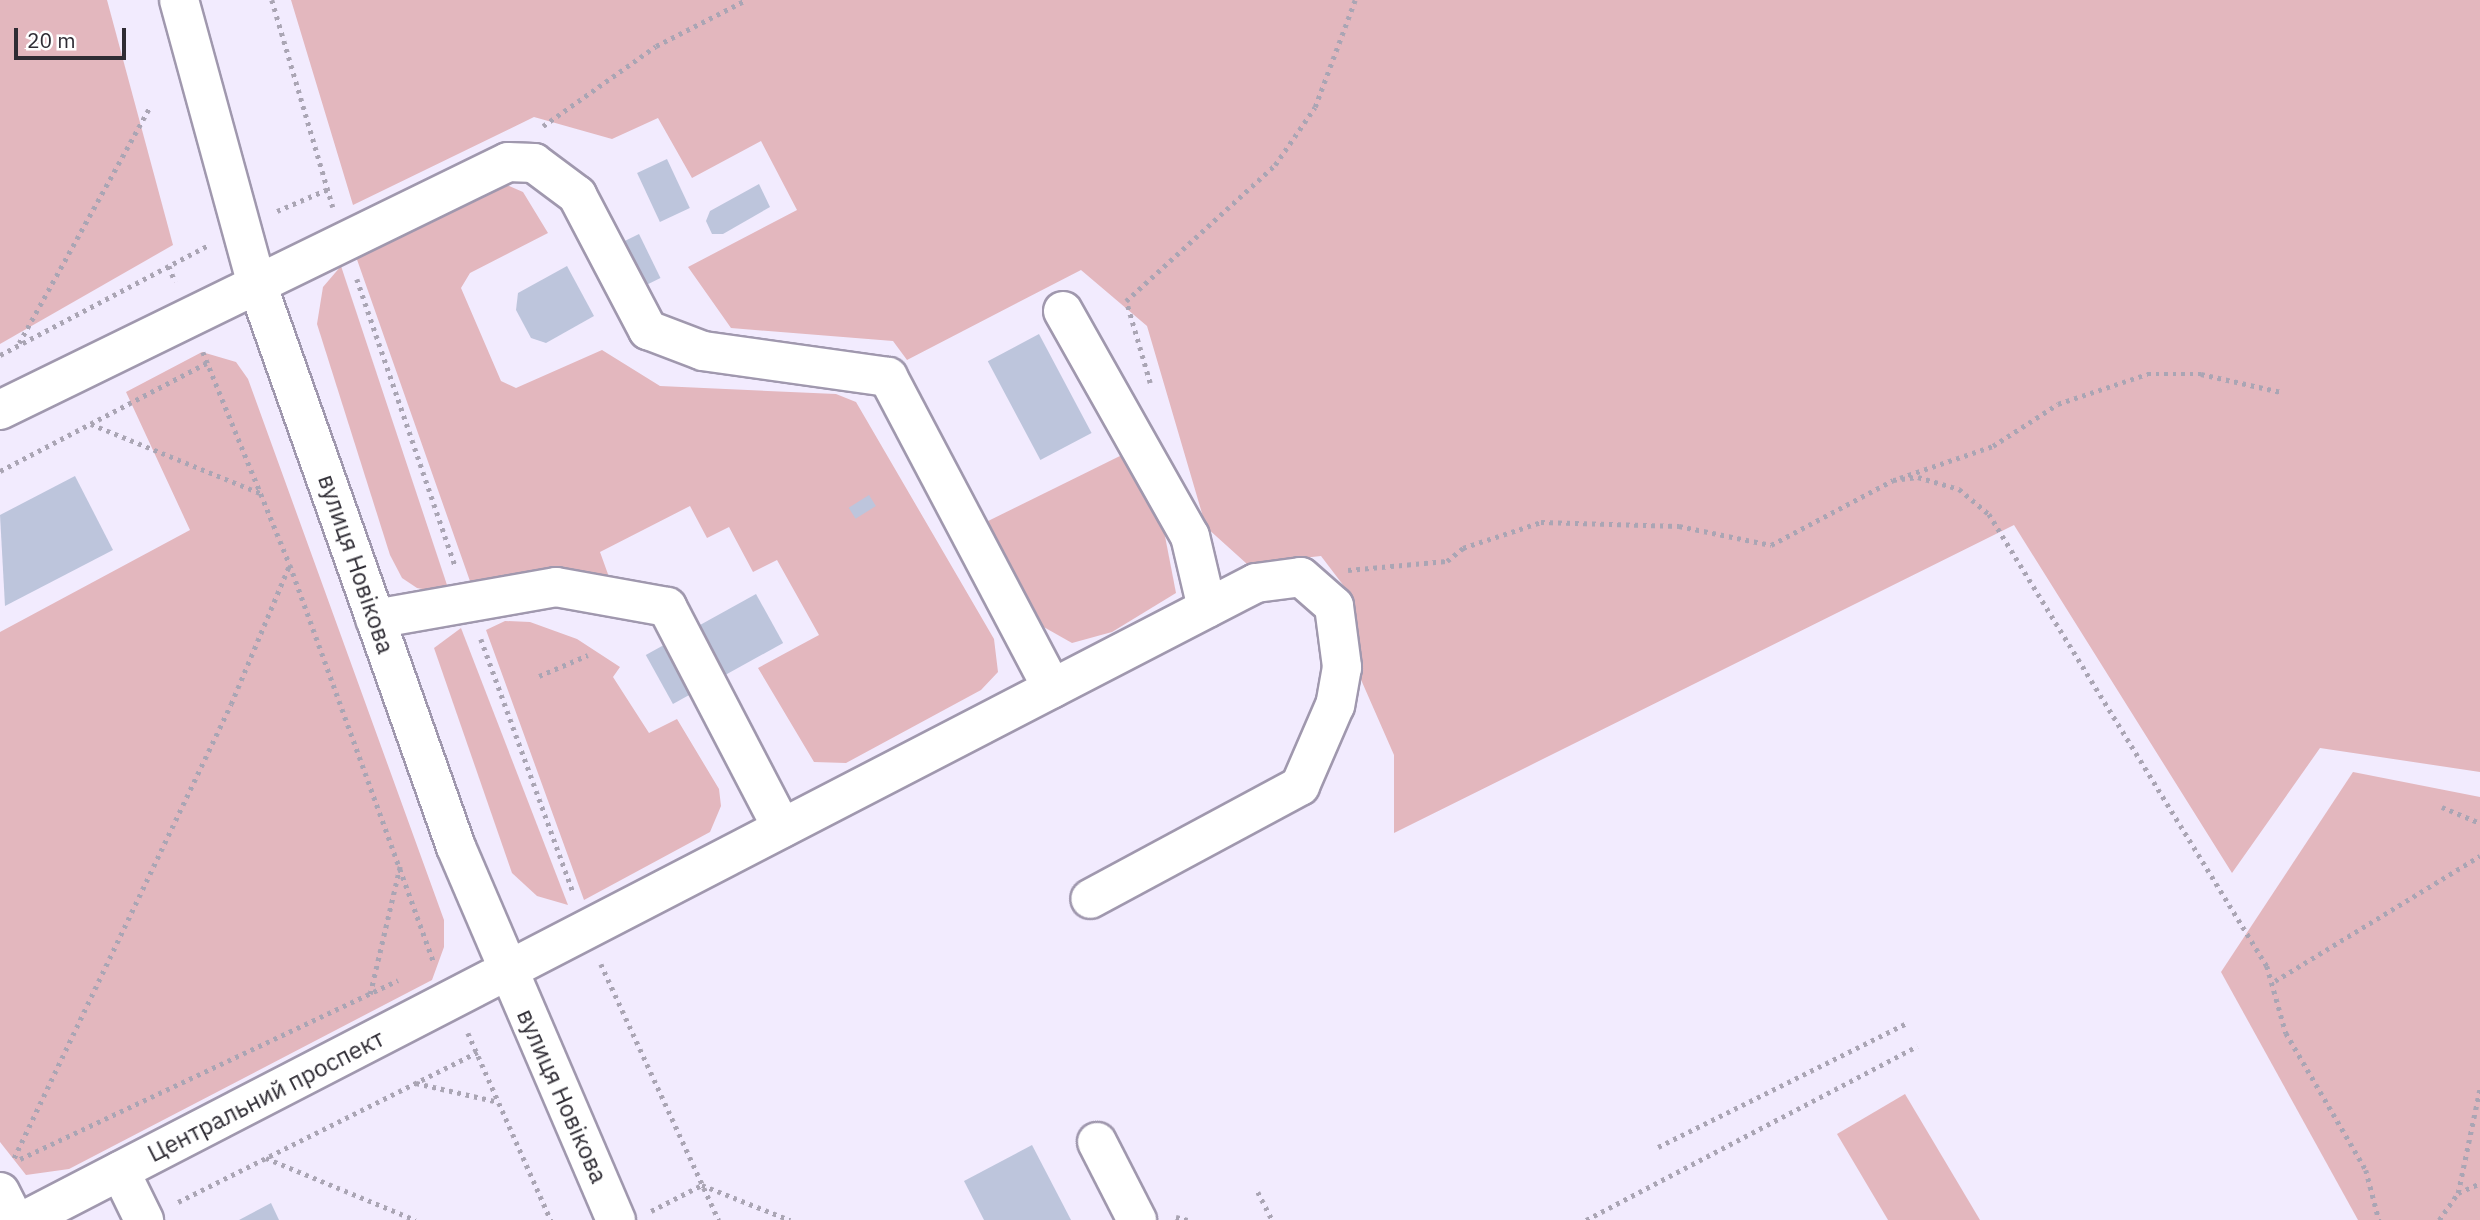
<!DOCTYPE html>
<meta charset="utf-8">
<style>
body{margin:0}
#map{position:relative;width:2480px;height:1220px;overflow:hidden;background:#f2ebfe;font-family:"IBM Plex Sans",sans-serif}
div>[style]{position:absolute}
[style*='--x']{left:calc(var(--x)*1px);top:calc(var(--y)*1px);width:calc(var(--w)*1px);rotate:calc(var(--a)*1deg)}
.green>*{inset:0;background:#e3b7be}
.building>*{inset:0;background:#bdc5dc;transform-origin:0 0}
.path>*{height:4.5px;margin-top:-2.25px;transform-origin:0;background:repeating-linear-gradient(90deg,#aaa5b4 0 3.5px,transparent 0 8.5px)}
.roads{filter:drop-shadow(2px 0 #a098ae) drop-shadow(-2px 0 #a098ae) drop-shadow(0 2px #a098ae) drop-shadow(0 -2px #a098ae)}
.minor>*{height:38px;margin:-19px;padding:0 19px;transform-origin:19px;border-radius:19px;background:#fff}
.major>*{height:38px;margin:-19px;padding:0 19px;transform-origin:19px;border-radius:19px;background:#fff}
span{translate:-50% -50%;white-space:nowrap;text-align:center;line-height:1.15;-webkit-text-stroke:7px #fff;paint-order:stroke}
.street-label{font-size:24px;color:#2f2c34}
.scale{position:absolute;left:14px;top:28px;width:112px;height:32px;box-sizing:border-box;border:4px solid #2f2c34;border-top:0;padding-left:9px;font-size:21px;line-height:24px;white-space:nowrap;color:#2f2c34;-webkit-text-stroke:5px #fff;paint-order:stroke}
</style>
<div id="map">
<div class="green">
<div style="clip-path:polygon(0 0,107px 0,173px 245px,0 344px)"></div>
<div style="clip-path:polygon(291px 0,2480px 0,2480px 772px,2320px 748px,2232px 873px,2014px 525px,1394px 833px,1394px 755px,1355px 666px,1353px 598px,1321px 556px,1247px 564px,1206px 527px,1147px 326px,1081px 270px,907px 360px,893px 341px,731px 328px,688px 267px,797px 210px,761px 141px,692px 178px,658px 118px,612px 139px,534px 117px,353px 205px)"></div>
<div style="clip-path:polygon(502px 183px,523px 192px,548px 233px,470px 273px,461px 288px,501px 381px,516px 388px,602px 350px,660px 386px,836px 394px,856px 402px,994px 639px,998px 672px,981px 690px,846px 763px,814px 762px,758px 668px,819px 635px,777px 560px,753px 572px,729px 527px,707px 538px,690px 506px,600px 552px,609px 577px,471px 584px,354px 251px)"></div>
<div style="clip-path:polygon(341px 266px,450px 594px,417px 588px,402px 578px,390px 555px,317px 324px,323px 287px)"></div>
<div style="clip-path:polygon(202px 352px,236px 362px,248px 379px,444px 920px,444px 947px,432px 980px,69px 1169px,26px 1175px,0 1142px,0 632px,190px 530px,126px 392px)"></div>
<div style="clip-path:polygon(1126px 453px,1164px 531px,1176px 593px,1112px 632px,1072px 643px,1026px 617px,982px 524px)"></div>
<div style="clip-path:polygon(505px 621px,530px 622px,577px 639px,620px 667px,613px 677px,649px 733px,677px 719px,719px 789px,721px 806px,710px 832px,584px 900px,486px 630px)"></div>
<div style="clip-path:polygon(461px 628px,568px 905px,537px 896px,512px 873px,434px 648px)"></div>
<div style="clip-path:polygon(2353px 772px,2480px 797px,2480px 1220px,2358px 1220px,2221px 972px)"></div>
<div style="clip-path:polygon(1905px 1094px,1980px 1220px,1888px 1220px,1837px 1134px)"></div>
</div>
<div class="building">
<div style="left:667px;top:159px;width:54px;height:33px;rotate:65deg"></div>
<div style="clip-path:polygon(759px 184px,770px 207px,723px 234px,712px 234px,706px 221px,710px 211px)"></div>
<div style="left:639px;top:234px;width:49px;height:30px;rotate:64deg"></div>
<div style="clip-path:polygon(567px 266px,594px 316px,546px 343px,531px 338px,516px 310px,518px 293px)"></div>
<div style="left:1039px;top:334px;width:112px;height:58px;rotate:62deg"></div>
<div style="clip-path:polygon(75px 476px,113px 550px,5px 606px,0 515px)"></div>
<div style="left:869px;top:495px;width:13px;height:24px;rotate:58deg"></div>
<div style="left:756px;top:594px;width:56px;height:126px;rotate:61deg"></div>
<div style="clip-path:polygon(1032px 1145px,1071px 1220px,984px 1220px,964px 1181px)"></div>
<div style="clip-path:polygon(271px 1203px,279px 1220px,239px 1220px)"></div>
</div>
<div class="path">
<div style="--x:272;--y:0;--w:216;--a:73.6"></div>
<div style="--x:543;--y:126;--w:138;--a:-35.3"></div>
<div style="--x:656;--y:46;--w:101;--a:-27.1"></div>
<div style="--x:277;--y:211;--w:56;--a:-23.3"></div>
<div style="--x:169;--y:266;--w:17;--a:69"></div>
<div style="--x:357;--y:279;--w:302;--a:71.1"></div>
<div style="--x:19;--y:343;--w:269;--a:-61"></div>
<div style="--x:203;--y:352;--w:230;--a:67.8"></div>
<div style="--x:290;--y:565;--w:423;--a:70.1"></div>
<div style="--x:0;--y:355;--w:234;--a:-27.8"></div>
<div style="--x:1150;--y:383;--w:85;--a:-106.3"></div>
<div style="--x:1126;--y:301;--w:202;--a:-42.4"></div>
<div style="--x:1275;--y:165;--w:70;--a:-55.4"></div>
<div style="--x:1315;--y:107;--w:114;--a:-69.5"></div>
<div style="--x:91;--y:424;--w:183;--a:22.2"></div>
<div style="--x:0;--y:471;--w:233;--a:-27.6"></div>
<div style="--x:1900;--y:478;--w:98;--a:-19"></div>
<div style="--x:1993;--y:446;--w:77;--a:-32.9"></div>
<div style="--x:2058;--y:404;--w:94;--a:-18.6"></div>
<div style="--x:2147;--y:374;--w:54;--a:0"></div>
<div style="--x:2201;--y:374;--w:82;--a:12.7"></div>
<div style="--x:1348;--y:570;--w:99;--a:-5.2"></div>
<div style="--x:1447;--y:561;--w:21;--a:-39"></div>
<div style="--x:1463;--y:548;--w:82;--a:-18.4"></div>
<div style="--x:1541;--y:522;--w:138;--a:1.7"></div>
<div style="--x:1679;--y:526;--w:94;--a:11.7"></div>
<div style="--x:1771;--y:545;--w:138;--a:-28"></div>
<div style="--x:1893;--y:480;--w:25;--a:-7"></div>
<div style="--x:1918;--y:477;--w:43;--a:16.3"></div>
<div style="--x:1959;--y:489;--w:39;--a:40"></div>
<div style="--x:1989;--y:514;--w:531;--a:58.41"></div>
<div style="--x:2267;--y:966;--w:70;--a:74.2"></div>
<div style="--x:2286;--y:1033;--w:159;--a:59.7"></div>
<div style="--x:2366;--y:1170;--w:52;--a:75.4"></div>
<div style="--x:481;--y:639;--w:271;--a:70"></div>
<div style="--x:539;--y:676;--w:53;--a:-23.2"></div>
<div style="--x:2442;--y:807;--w:41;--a:22.8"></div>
<div style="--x:601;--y:964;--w:282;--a:65.3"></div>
<div style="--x:2275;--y:981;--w:240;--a:-31.4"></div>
<div style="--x:370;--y:994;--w:131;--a:-76.8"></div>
<div style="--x:468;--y:1033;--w:205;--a:66.1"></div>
<div style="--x:416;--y:1083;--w:85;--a:12.9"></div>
<div style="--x:1658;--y:1147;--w:278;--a:-26.5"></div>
<div style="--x:14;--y:1158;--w:503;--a:-64.45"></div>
<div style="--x:231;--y:704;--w:150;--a:-67.2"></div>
<div style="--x:266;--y:1158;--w:162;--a:22.5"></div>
<div style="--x:20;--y:1159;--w:418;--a:-25.3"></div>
<div style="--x:1258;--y:1192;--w:31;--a:63"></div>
<div style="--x:2458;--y:1193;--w:107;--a:-78.2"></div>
<div style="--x:178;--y:1202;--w:335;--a:-26.6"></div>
<div style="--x:651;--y:1211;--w:57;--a:-27"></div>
<div style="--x:702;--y:1185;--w:95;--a:21.7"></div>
<div style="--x:1176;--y:1217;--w:12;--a:14"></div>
<div style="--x:1586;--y:1220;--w:374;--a:-27.7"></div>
<div style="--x:2439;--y:1220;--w:33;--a:-55"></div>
<div style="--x:2458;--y:1193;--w:24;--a:-24"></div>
</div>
<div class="roads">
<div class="minor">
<div style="--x:1063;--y:311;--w:258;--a:60.6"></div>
<div style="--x:1190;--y:536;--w:74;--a:76.7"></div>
<div style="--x:0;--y:410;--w:565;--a:-26.02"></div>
<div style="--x:508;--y:162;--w:26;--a:2"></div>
<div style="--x:534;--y:163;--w:54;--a:36.7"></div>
<div style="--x:577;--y:195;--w:153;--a:62.3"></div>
<div style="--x:648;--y:330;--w:59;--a:20.9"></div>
<div style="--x:703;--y:351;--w:187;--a:8"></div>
<div style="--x:888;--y:377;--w:352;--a:62.2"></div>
<div style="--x:375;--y:619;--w:184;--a:-10"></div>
<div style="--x:556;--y:587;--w:113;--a:10.2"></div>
<div style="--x:667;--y:607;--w:249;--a:62.5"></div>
<div style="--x:1097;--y:1142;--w:88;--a:62.9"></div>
<div style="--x:120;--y:1171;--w:55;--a:63.9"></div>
<div style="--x:0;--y:1192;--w:31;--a:63"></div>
<div style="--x:25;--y:1220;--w:1386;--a:-27.36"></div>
<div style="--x:1256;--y:583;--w:45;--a:-7.6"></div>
<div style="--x:1301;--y:577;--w:44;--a:41.3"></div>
<div style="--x:1334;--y:606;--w:62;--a:82.5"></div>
<div style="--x:1342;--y:667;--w:39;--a:100"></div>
<div style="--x:1335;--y:705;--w:88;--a:113.4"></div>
<div style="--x:1300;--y:786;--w:238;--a:151.7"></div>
</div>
<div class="major">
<div style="--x:179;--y:0;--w:291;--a:74.7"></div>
<div style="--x:256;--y:281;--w:600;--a:70.54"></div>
<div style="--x:456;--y:847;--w:406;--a:66.8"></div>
</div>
</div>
<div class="street-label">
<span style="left:356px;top:564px;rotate:71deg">вулиця Новікова</span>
<span style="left:266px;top:1096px;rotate:-27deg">Центральний проспект</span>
<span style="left:562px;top:1096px;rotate:66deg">вулиця Новікова</span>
</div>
<div class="scale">20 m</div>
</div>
